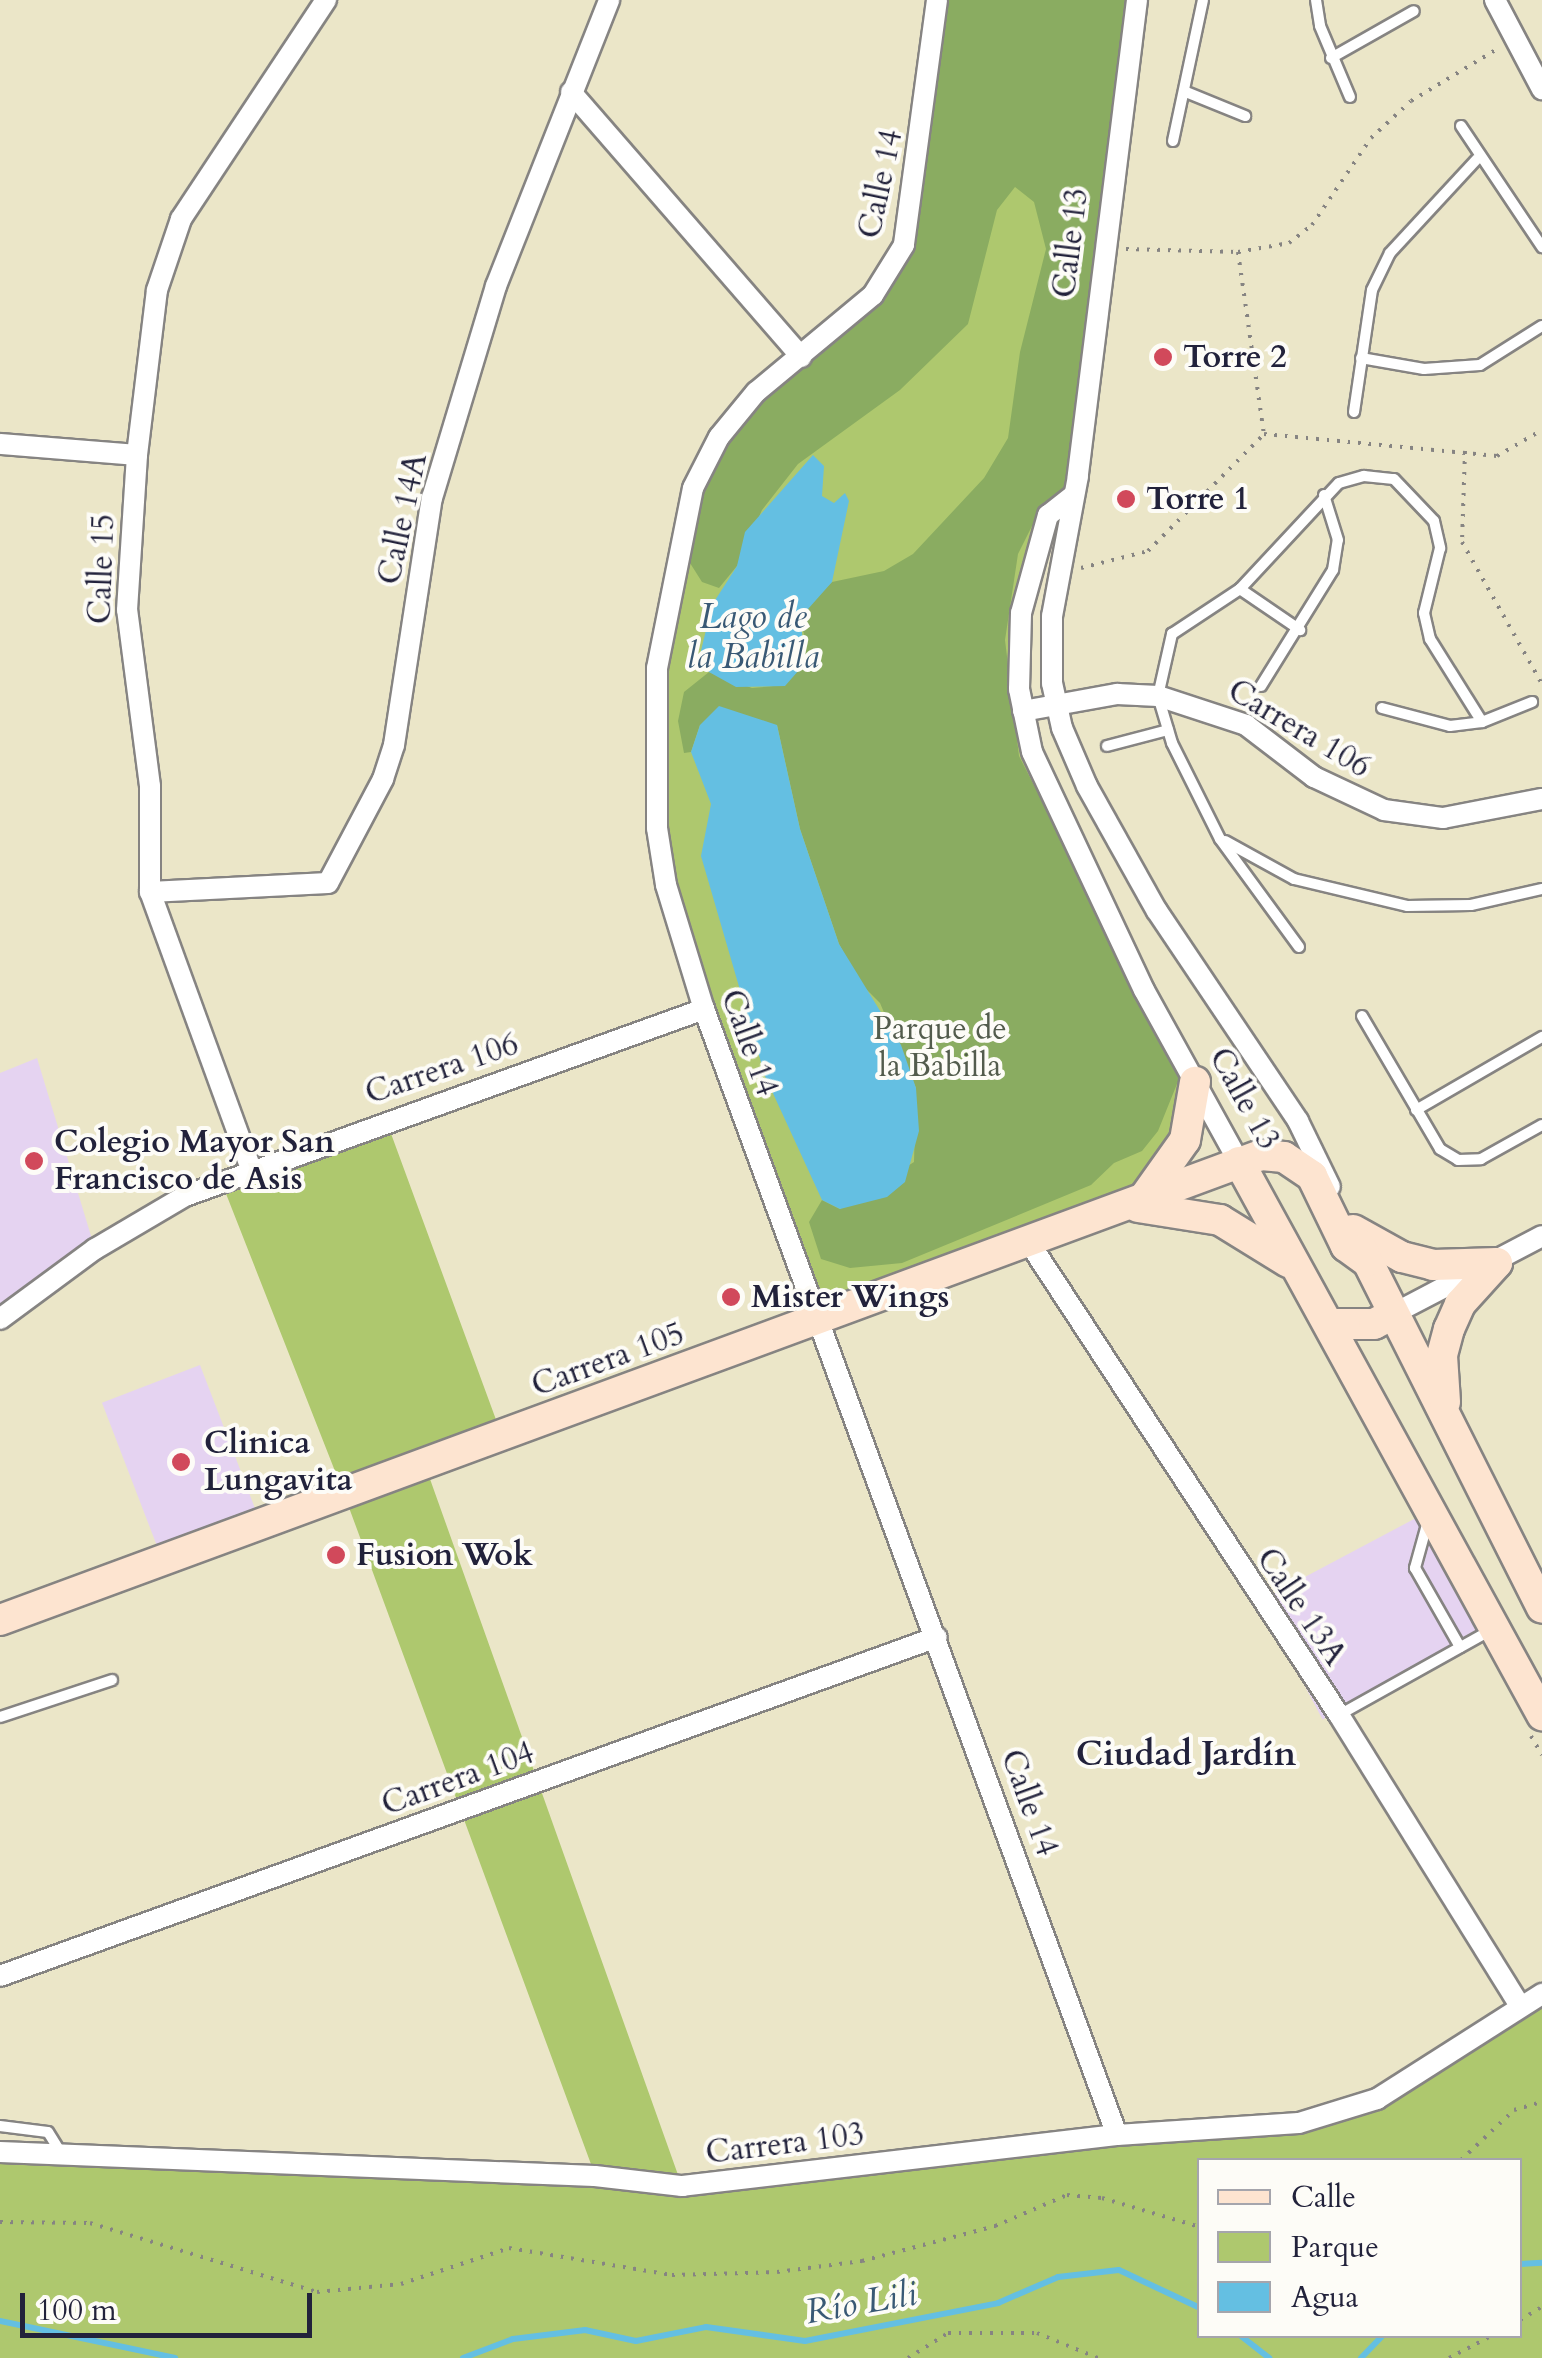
<!DOCTYPE html>
<meta charset="utf-8">
<style>
body{margin:0}
#map{position:relative;width:1542px;height:2358px;overflow:hidden;background:#ebe6c8;font-family:Cardo,serif}
div>[style]{position:absolute}
[style*='--x']{left:calc(var(--x)*1px);top:calc(var(--y)*1px);width:calc(var(--w)*1px);rotate:calc(var(--a)*1deg)}
.built>*{inset:0;background:#e5d3f1;transform-origin:0 0}
.green>*{inset:0;background:#aec86e}
.forest>*{inset:0;background:#8aac61}
.water>*{inset:0;background:#64bfe2}
.stream>*{height:6px;margin:-3px;padding:0 3px;transform-origin:3px;border-radius:3px;background:#64bfe2}
.path>*{height:4px;margin-top:-2px;transform-origin:0;background:repeating-linear-gradient(90deg,#868482 0 2.5px,transparent 0 10.5px)}
.roads{filter:drop-shadow(2px 0 #868482) drop-shadow(-2px 0 #868482) drop-shadow(0 2px #868482) drop-shadow(0 -2px #868482)}
.lane>*{height:10px;margin:-5px;padding:0 5px;transform-origin:5px;border-radius:5px;background:#fff}
.street>*{height:20px;margin:-10px;padding:0 10px;transform-origin:10px;border-radius:10px;background:#fff}
.secondary>*{height:30px;margin:-15px;padding:0 15px;transform-origin:15px;border-radius:15px;background:#fde4d0}
.dots>*{width:28px;height:28px;translate:-50% -50%;box-sizing:border-box;border:5px solid #fdfcf7;border-radius:50%}
span{translate:-50% -50%;white-space:nowrap;text-align:center;line-height:1.15;-webkit-text-stroke:8px #fdfcf7;paint-order:stroke}
.street-label{font-size:32px;color:#22223b}
.poi-label{font-size:32px;color:#22223b;font-weight:700}
.left{translate:0 -50%;text-align:left}
.park-label{font-size:32px;color:#535c4d}
.water-label{font-size:35px;color:#395975;font-style:italic}
.neighbourhood-label{font-size:35px;color:#22223b;font-weight:700}
.legend{position:absolute;left:1197px;top:2158px;width:325px;height:180px;box-sizing:border-box;background:#fdfcf7;border:2px solid #a5a5ac;margin:0;padding:12px 18px;list-style:none;font-size:30px;color:#22223b}
.legend li{display:flex;align-items:center;gap:20px;height:50px}
.legend b{width:50px;border:2px solid #a5a5ac}
.scale{position:absolute;left:20px;top:2293px;width:292px;height:45px;box-sizing:border-box;border:5px solid #22223b;border-top:0;padding-left:12px;font-size:30px;line-height:35px;white-space:nowrap;color:#22223b;-webkit-text-stroke:8px #fdfcf7;paint-order:stroke}
</style>
<div id="map">
<div class="built">
<div style="clip-path:polygon(37px 1058px,95px 1249px,0 1319px,0 1073px)"></div>
<div style="left:200px;top:1365px;width:171px;height:105px;rotate:69deg"></div>
<div style="left:1431px;top:1510px;width:134px;height:194px;rotate:62deg"></div>
</div>
<div class="green">
<div style="clip-path:polygon(1137px 0,1048px 515px,1021px 613px,1032px 752px,1195px 1082px,1153px 1189px,816px 1322px,682px 944px,654px 783px,678px 544px,801px 357px)"></div>
<div style="clip-path:polygon(evenodd,386px 1120px,502px 1436px,425px 1465px,682px 2186px,1299px 2123px,1377px 2099px,1542px 1994px,1542px 2358px,0 2358px,0 2152px,595px 2175px,344px 1494px,221px 1181px,386px 1120px,1200px 2160px,1520px 2160px,1520px 2336px,1200px 2336px,1200px 2160px)"></div>
</div>
<div class="forest">
<div style="clip-path:polygon(937px 0,1137px 0,1074px 495px,1032px 526px,1018px 554px,1005px 640px,1019px 756px,1181px 1074px,1158px 1131px,1142px 1151px,1114px 1163px,1091px 1185px,902px 1263px,850px 1268px,821px 1259px,809px 1222px,822px 1200px,840px 1209px,914px 1162px,916px 1088px,880px 1003px,860px 983px,839px 944px,800px 829px,777px 725px,700px 725px,691px 752px,684px 753px,678px 721px,684px 692px,709px 672px,752px 688px,785px 685px,805px 638px,800px 618px,804px 609px,832px 582px,884px 571px,913px 554px,984px 478px,1008px 438px,1020px 352px,1046px 249px,1034px 202px,1015px 187px,997px 210px,968px 324px,900px 390px,798px 464px,762px 510px,737px 566px,719px 588px,702px 582px,678px 544px,719px 437px,873px 295px,904px 245px)"></div>
</div>
<div class="water">
<div style="clip-path:polygon(813px 455px,824px 466px,822px 496px,834px 503px,845px 493px,849px 501px,832px 582px,800px 618px,806px 662px,785px 686px,736px 687px,709px 672px,700px 655px,712px 605px,737px 566px,745px 532px)"></div>
<div style="clip-path:polygon(719px 706px,777px 725px,800px 829px,839px 944px,901px 1045px,916px 1088px,919px 1131px,905px 1182px,887px 1197px,840px 1209px,822px 1200px,765px 1076px,701px 856px,711px 804px,691px 752px,700px 725px)"></div>
</div>
<div class="stream">
<div style="--x:1520;--y:2264;--w:22;--a:-3"></div>
<div style="--x:0;--y:2321;--w:179;--a:11.9"></div>
<div style="--x:1241;--y:2336;--w:36;--a:38"></div>
<div style="--x:463;--y:2358;--w:53;--a:-20.8"></div>
<div style="--x:513;--y:2339;--w:73;--a:-7.1"></div>
<div style="--x:585;--y:2330;--w:52;--a:12.2"></div>
<div style="--x:636;--y:2341;--w:71;--a:-11.3"></div>
<div style="--x:706;--y:2327;--w:100;--a:8"></div>
<div style="--x:805;--y:2341;--w:197;--a:-11.1"></div>
<div style="--x:998;--y:2303;--w:65;--a:-23.4"></div>
<div style="--x:1058;--y:2277;--w:61;--a:-6.5"></div>
<div style="--x:1119;--y:2270;--w:89;--a:25.1"></div>
<div style="--x:1361;--y:2358;--w:30;--a:-46"></div>
</div>
<div class="path">
<div style="--x:1126;--y:249;--w:112;--a:1.5"></div>
<div style="--x:1238;--y:252;--w:52;--a:-10"></div>
<div style="--x:1289;--y:243;--w:29;--a:-38"></div>
<div style="--x:1312;--y:225;--w:105;--a:-55.9"></div>
<div style="--x:1371;--y:138;--w:54;--a:-42.8"></div>
<div style="--x:1411;--y:101;--w:103;--a:-31.1"></div>
<div style="--x:1238;--y:252;--w:184;--a:81.9"></div>
<div style="--x:1465;--y:451;--w:91;--a:91.9"></div>
<div style="--x:1462;--y:542;--w:163;--a:60.6"></div>
<div style="--x:1081;--y:568;--w:69;--a:-14.2"></div>
<div style="--x:1148;--y:551;--w:165;--a:-45.2"></div>
<div style="--x:1264;--y:434;--w:234;--a:5.4"></div>
<div style="--x:1497;--y:456;--w:52;--a:-30"></div>
<div style="--x:1531;--y:1736;--w:22;--a:60"></div>
<div style="--x:1461;--y:2160;--w:73;--a:-43.3"></div>
<div style="--x:1514;--y:2110;--w:29;--a:-16"></div>
<div style="--x:0;--y:2222;--w:90;--a:0.6"></div>
<div style="--x:90;--y:2223;--w:237;--a:16.9"></div>
<div style="--x:317;--y:2292;--w:84;--a:-5.4"></div>
<div style="--x:401;--y:2284;--w:114;--a:-18.4"></div>
<div style="--x:509;--y:2248;--w:165;--a:9.4"></div>
<div style="--x:672;--y:2275;--w:105;--a:-1.6"></div>
<div style="--x:777;--y:2272;--w:86;--a:-7.4"></div>
<div style="--x:862;--y:2261;--w:138;--a:-14.7"></div>
<div style="--x:995;--y:2226;--w:78;--a:-23.3"></div>
<div style="--x:1067;--y:2195;--w:35;--a:5"></div>
<div style="--x:1102;--y:2198;--w:102;--a:16.5"></div>
<div style="--x:1520;--y:2320;--w:26;--a:-31"></div>
<div style="--x:908;--y:2358;--w:47;--a:-32"></div>
<div style="--x:948;--y:2333;--w:89;--a:0"></div>
<div style="--x:1037;--y:2333;--w:66;--a:22.3"></div>
<div style="--x:1449;--y:2358;--w:47;--a:-27.6"></div>
</div>
<div class="roads">
<div class="lane">
<div style="--x:1316;--y:0;--w:26;--a:81"></div>
<div style="--x:1320;--y:26;--w:77;--a:67.1"></div>
<div style="--x:1331;--y:58;--w:95;--a:-29.5"></div>
<div style="--x:1186;--y:92;--w:64;--a:22.1"></div>
<div style="--x:1461;--y:126;--w:146;--a:56.2"></div>
<div style="--x:1173;--y:141;--w:144;--a:-78"></div>
<div style="--x:1361;--y:358;--w:64;--a:9.9"></div>
<div style="--x:1424;--y:369;--w:56;--a:-4.1"></div>
<div style="--x:1480;--y:365;--w:73;--a:-32.2"></div>
<div style="--x:1354;--y:412;--w:123;--a:-81.6"></div>
<div style="--x:1372;--y:290;--w:41;--a:-64.1"></div>
<div style="--x:1390;--y:253;--w:128;--a:-47.2"></div>
<div style="--x:1240;--y:589;--w:73;--a:34.3"></div>
<div style="--x:1261;--y:686;--w:137;--a:-58.2"></div>
<div style="--x:1333;--y:570;--w:30;--a:-81"></div>
<div style="--x:1338;--y:540;--w:47;--a:-107.3"></div>
<div style="--x:1382;--y:708;--w:70;--a:14.8"></div>
<div style="--x:1450;--y:726;--w:32;--a:-7"></div>
<div style="--x:1482;--y:722;--w:54;--a:-21.8"></div>
<div style="--x:1107;--y:746;--w:63;--a:-14.7"></div>
<div style="--x:1225;--y:841;--w:79;--a:28.8"></div>
<div style="--x:1294;--y:879;--w:116;--a:13.4"></div>
<div style="--x:1407;--y:906;--w:64;--a:-0.9"></div>
<div style="--x:1471;--y:905;--w:73;--a:-12.7"></div>
<div style="--x:1299;--y:947;--w:134;--a:-126.2"></div>
<div style="--x:1220;--y:839;--w:107;--a:-116.6"></div>
<div style="--x:1172;--y:743;--w:49;--a:-106.6"></div>
<div style="--x:1158;--y:696;--w:64;--a:-77.3"></div>
<div style="--x:1172;--y:634;--w:82;--a:-33.5"></div>
<div style="--x:1240;--y:589;--w:145;--a:-47"></div>
<div style="--x:1339;--y:483;--w:26;--a:-16"></div>
<div style="--x:1364;--y:476;--w:30;--a:6"></div>
<div style="--x:1394;--y:479;--w:58;--a:46.4"></div>
<div style="--x:1434;--y:521;--w:28;--a:77"></div>
<div style="--x:1440;--y:548;--w:67;--a:103.8"></div>
<div style="--x:1424;--y:613;--w:27;--a:77"></div>
<div style="--x:1430;--y:639;--w:98;--a:57.9"></div>
<div style="--x:1362;--y:1016;--w:154;--a:59.6"></div>
<div style="--x:1440;--y:1149;--w:21;--a:31"></div>
<div style="--x:1458;--y:1160;--w:23;--a:-2"></div>
<div style="--x:1481;--y:1159;--w:70;--a:-29.1"></div>
<div style="--x:1416;--y:1110;--w:146;--a:-30.1"></div>
<div style="--x:1428;--y:1521;--w:49;--a:105.5"></div>
<div style="--x:1415;--y:1568;--w:91;--a:60.3"></div>
<div style="--x:1339;--y:1715;--w:172;--a:-29.2"></div>
<div style="--x:0;--y:1717;--w:118;--a:-18.3"></div>
<div style="--x:0;--y:2126;--w:48;--a:7.1"></div>
<div style="--x:48;--y:2132;--w:26;--a:58"></div>
</div>
<div class="street">
<div style="--x:937;--y:0;--w:247;--a:97.7"></div>
<div style="--x:904;--y:245;--w:59;--a:121.8"></div>
<div style="--x:873;--y:295;--w:152;--a:140.3"></div>
<div style="--x:756;--y:392;--w:58;--a:129.4"></div>
<div style="--x:719;--y:437;--w:57;--a:117"></div>
<div style="--x:693;--y:488;--w:184;--a:101.3"></div>
<div style="--x:657;--y:668;--w:160;--a:90"></div>
<div style="--x:657;--y:828;--w:58;--a:81"></div>
<div style="--x:666;--y:885;--w:130;--a:73"></div>
<div style="--x:704;--y:1009;--w:1199;--a:69.86"></div>
<div style="--x:1137;--y:0;--w:480;--a:97.1"></div>
<div style="--x:1078;--y:476;--w:142;--a:100.5"></div>
<div style="--x:1052;--y:616;--w:67;--a:90"></div>
<div style="--x:1052;--y:683;--w:46;--a:77.5"></div>
<div style="--x:1062;--y:728;--w:63;--a:66.7"></div>
<div style="--x:1087;--y:786;--w:143;--a:60.8"></div>
<div style="--x:1157;--y:911;--w:253;--a:56.1"></div>
<div style="--x:1298;--y:1121;--w:73;--a:64.1"></div>
<div style="--x:1495;--y:0;--w:101;--a:62.2"></div>
<div style="--x:571;--y:92;--w:351;--a:49"></div>
<div style="--x:0;--y:444;--w:137;--a:4.6"></div>
<div style="--x:1074;--y:495;--w:33;--a:142"></div>
<div style="--x:1048;--y:515;--w:102;--a:105.4"></div>
<div style="--x:1021;--y:613;--w:76;--a:91.5"></div>
<div style="--x:1019;--y:689;--w:64;--a:78.3"></div>
<div style="--x:1032;--y:752;--w:263;--a:64.8"></div>
<div style="--x:1144;--y:990;--w:196;--a:61.1"></div>
<div style="--x:1023;--y:711;--w:96;--a:-10.3"></div>
<div style="--x:1117;--y:694;--w:41;--a:2.8"></div>
<div style="--x:1158;--y:696;--w:93;--a:18.2"></div>
<div style="--x:1246;--y:725;--w:86;--a:37.4"></div>
<div style="--x:1314;--y:777;--w:77;--a:25.2"></div>
<div style="--x:1384;--y:810;--w:60;--a:7.7"></div>
<div style="--x:1443;--y:818;--w:101;--a:-10.9"></div>
<div style="--x:150;--y:892;--w:178;--a:-2.9"></div>
<div style="--x:328;--y:883;--w:118;--a:-62.1"></div>
<div style="--x:383;--y:779;--w:36;--a:-72"></div>
<div style="--x:394;--y:745;--w:250;--a:-81.3"></div>
<div style="--x:432;--y:498;--w:221;--a:-73.2"></div>
<div style="--x:496;--y:286;--w:308;--a:-68.4"></div>
<div style="--x:251;--y:1169;--w:295;--a:-110"></div>
<div style="--x:150;--y:892;--w:106;--a:-90"></div>
<div style="--x:150;--y:786;--w:177;--a:-97.4"></div>
<div style="--x:127;--y:610;--w:155;--a:-86.3"></div>
<div style="--x:137;--y:455;--w:166;--a:-83.1"></div>
<div style="--x:157;--y:290;--w:75;--a:-71.3"></div>
<div style="--x:181;--y:219;--w:263;--a:-56.5"></div>
<div style="--x:1030;--y:1244;--w:563;--a:56.73"></div>
<div style="--x:1339;--y:1715;--w:343;--a:58.1"></div>
<div style="--x:1393;--y:1314;--w:168;--a:-27.6"></div>
<div style="--x:0;--y:1319;--w:118;--a:-36.4"></div>
<div style="--x:95;--y:1249;--w:104;--a:-30.5"></div>
<div style="--x:185;--y:1196;--w:552;--a:-19.81"></div>
<div style="--x:0;--y:1976;--w:996;--a:-19.89"></div>
<div style="--x:0;--y:2152;--w:595;--a:2.31"></div>
<div style="--x:595;--y:2176;--w:88;--a:6.6"></div>
<div style="--x:682;--y:2186;--w:438;--a:-6.7"></div>
<div style="--x:1117;--y:2135;--w:182;--a:-3.8"></div>
<div style="--x:1299;--y:2123;--w:82;--a:-17.1"></div>
<div style="--x:1377;--y:2099;--w:196;--a:-32.5"></div>
</div>
<div class="secondary">
<div style="--x:1239;--y:1162;--w:631;--a:61.28"></div>
<div style="--x:1146;--y:1195;--w:67;--a:-54.7"></div>
<div style="--x:1185;--y:1140;--w:59;--a:-80.2"></div>
<div style="--x:1138;--y:1207;--w:83;--a:9"></div>
<div style="--x:1220;--y:1220;--w:80;--a:31.7"></div>
<div style="--x:1353;--y:1230;--w:56;--a:28.9"></div>
<div style="--x:1402;--y:1257;--w:32;--a:14"></div>
<div style="--x:1433;--y:1265;--w:64;--a:-1.8"></div>
<div style="--x:1359;--y:1244;--w:407;--a:63.3"></div>
<div style="--x:1331;--y:1324;--w:43;--a:0"></div>
<div style="--x:1374;--y:1324;--w:21;--a:-28"></div>
<div style="--x:1445;--y:1402;--w:47;--a:-93.7"></div>
<div style="--x:1442;--y:1355;--w:27;--a:-75"></div>
<div style="--x:1449;--y:1329;--w:27;--a:-66"></div>
<div style="--x:1460;--y:1304;--w:55;--a:-47.9"></div>
<div style="--x:0;--y:1620;--w:1344;--a:-20.24"></div>
<div style="--x:1261;--y:1155;--w:23;--a:5"></div>
<div style="--x:1284;--y:1157;--w:34;--a:34"></div>
<div style="--x:1312;--y:1176;--w:78;--a:64.1"></div>
<div style="--x:1346;--y:1246;--w:26;--a:36"></div>
</div>
</div>
<div class="dots">
<div style="left:1163px;top:357px;background:#d1495b"></div>
<div style="left:1126px;top:499px;background:#d1495b"></div>
<div style="left:34px;top:1161px;background:#d1495b"></div>
<div style="left:731px;top:1297px;background:#d1495b"></div>
<div style="left:181px;top:1462px;background:#d1495b"></div>
<div style="left:336px;top:1555px;background:#d1495b"></div>
</div>
<div class="street-label">
<span style="left:881px;top:184px;rotate:-78deg">Calle 14</span>
<span style="left:1071px;top:243px;rotate:-83deg">Calle 13</span>
<span style="left:403px;top:519px;rotate:-78deg">Calle 14A</span>
<span style="left:102px;top:569px;rotate:-88deg">Calle 15</span>
<span style="left:1299px;top:729px;rotate:31deg">Carrera 106</span>
<span style="left:749px;top:1043px;rotate:70deg">Calle 14</span>
<span style="left:442px;top:1069px;rotate:-19deg">Carrera 106</span>
<span style="left:1244px;top:1099px;rotate:61deg">Calle 13</span>
<span style="left:608px;top:1360px;rotate:-20deg">Carrera 105</span>
<span style="left:1301px;top:1607px;rotate:56deg">Calle 13A</span>
<span style="left:458px;top:1779px;rotate:-20deg">Carrera 104</span>
<span style="left:1029px;top:1803px;rotate:70deg">Calle 14</span>
<span style="left:785px;top:2144px;rotate:-7deg">Carrera 103</span>
</div>
<div class="poi-label">
<span class="left" style="left:1183px;top:357px">Torre 2</span>
<span class="left" style="left:1146px;top:499px">Torre 1</span>
<span class="left" style="left:54px;top:1161px">Colegio Mayor San<br>Francisco de Asis</span>
<span class="left" style="left:751px;top:1297px">Mister Wings</span>
<span class="left" style="left:204px;top:1462px">Clinica<br>Lungavita</span>
<span class="left" style="left:356px;top:1555px">Fusion Wok</span>
</div>
<div class="park-label">
<span style="left:940px;top:1048px">Parque de<br>la Babilla</span>
</div>
<div class="water-label">
<span style="left:753px;top:637px">Lago de<br>la Babilla</span>
<span style="left:861px;top:2303px;rotate:-10deg">Río Lili</span>
</div>
<div class="neighbourhood-label">
<span style="left:1186px;top:1754px">Ciudad Jardín</span>
</div>
<ul class="legend">
<li><b style="height:12px;background:#fde4d0"></b>Calle</li>
<li><b style="height:28px;background:#aec86e"></b>Parque</li>
<li><b style="height:28px;background:#64bfe2"></b>Agua</li>
</ul>
<div class="scale">100 m</div>
</div>
